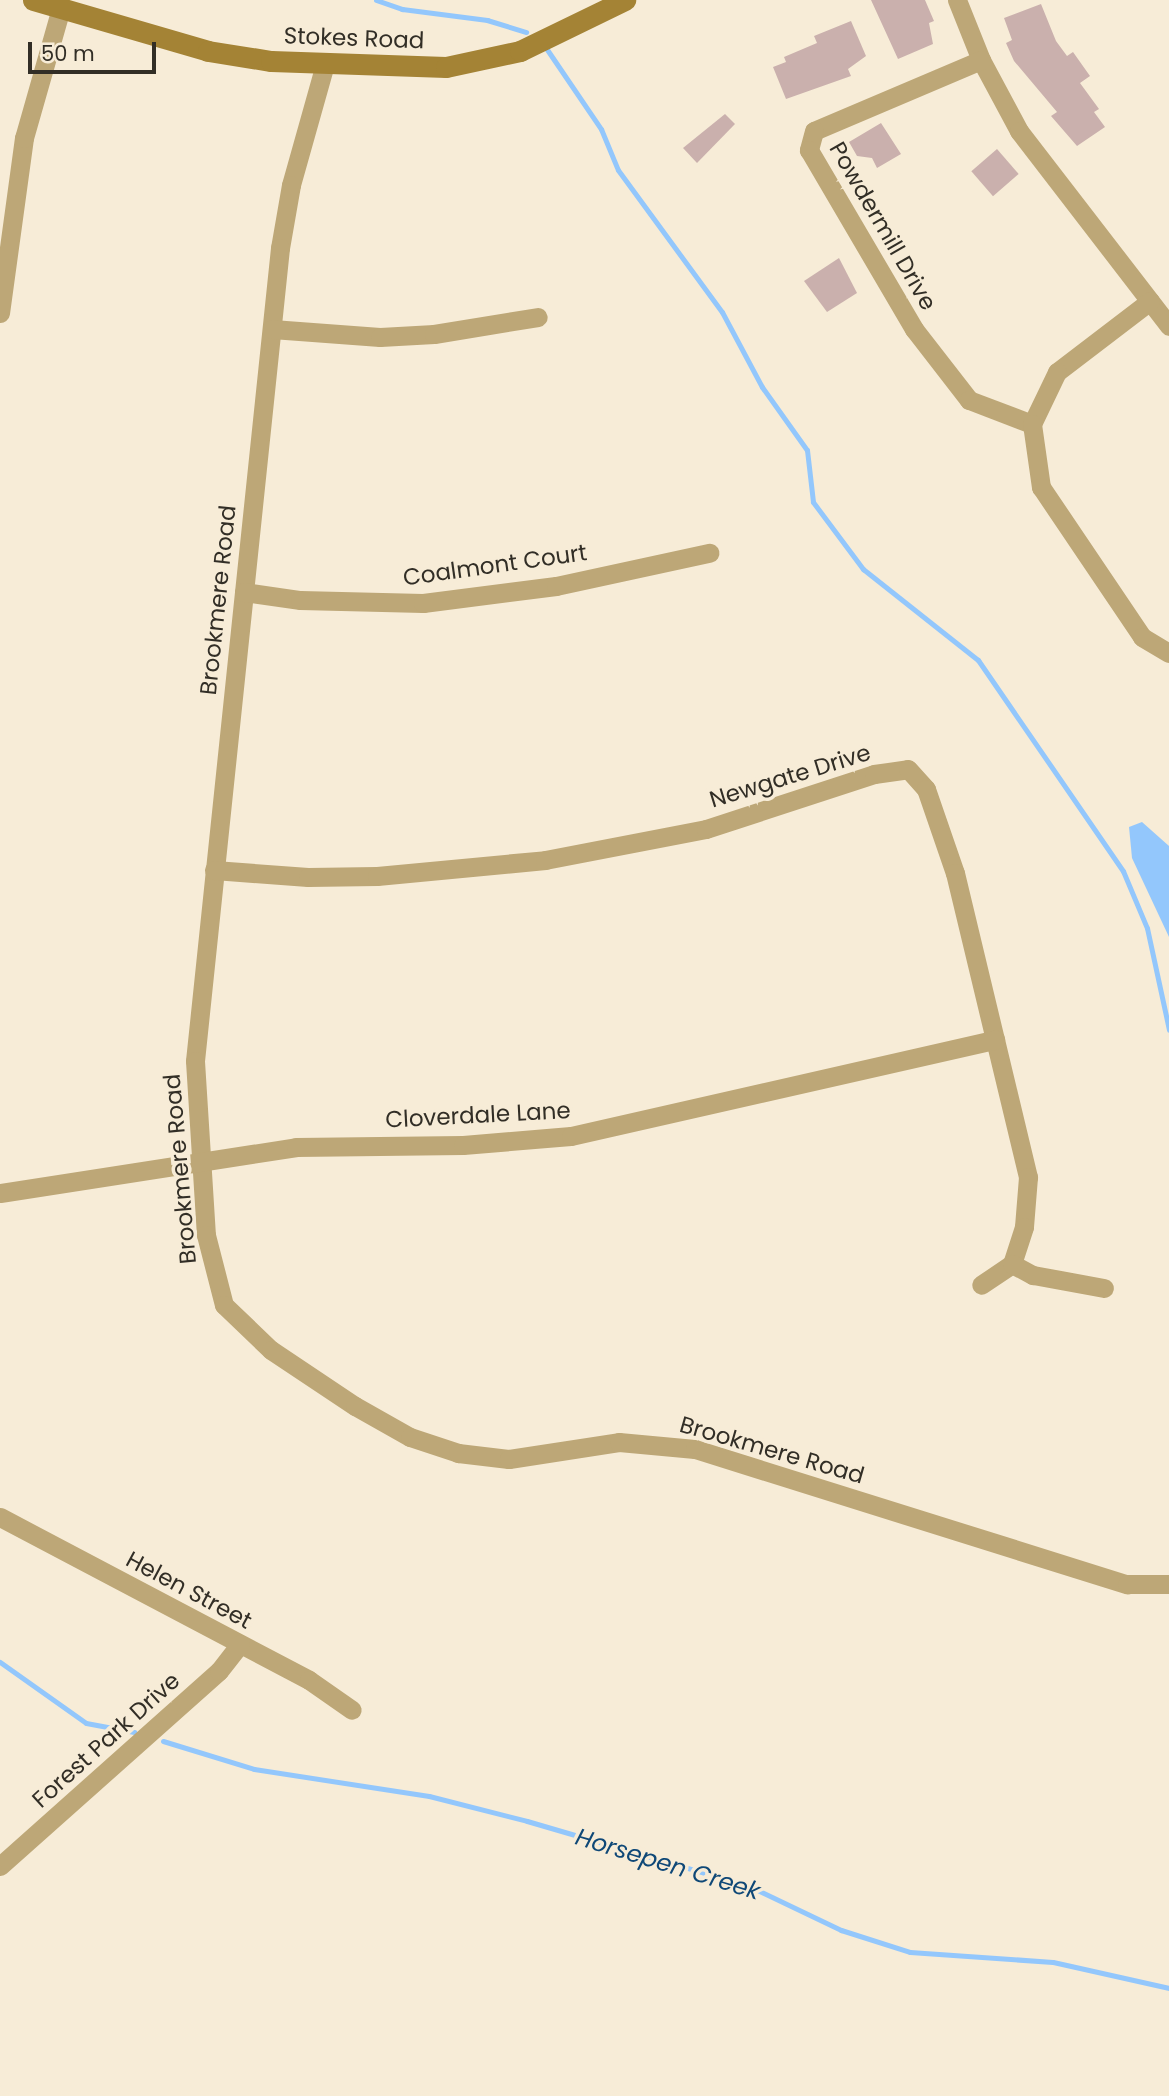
<!DOCTYPE html>
<style>
body{margin:0}
#map{position:relative;width:1169px;height:2096px;overflow:hidden;background:#f7ecd7;font-family:Poppins,sans-serif}
div>[style]{position:absolute}
[style*='--x']{left:calc(var(--x)*1px);top:calc(var(--y)*1px);width:calc(var(--w)*1px);rotate:calc(var(--a)*1deg)}
.water>*{inset:0;background:#93c7fc}
.stream>*{height:5px;margin:-2.5px;padding:0 2.5px;transform-origin:2.5px;border-radius:2.5px;background:#93c7fc}
.building>*{inset:0;background:#cab0ad;transform-origin:0 0}
.street>*{height:19px;margin:-9.5px;padding:0 9.5px;transform-origin:9.5px;border-radius:9.5px;background:#bda777}
.secondary>*{height:21px;margin:-10.5px;padding:0 10.5px;transform-origin:10.5px;border-radius:10.5px;background:#a48335}
span{translate:-50% -50%;white-space:nowrap;text-align:center;line-height:1.15;-webkit-text-stroke:7px #f7ecd7;paint-order:stroke}
.street-label{font-size:23px;color:#322e26}
.water-label{font-size:24px;color:#0f4877;font-style:italic}
.scale{position:absolute;left:28px;top:42px;width:128px;height:32px;box-sizing:border-box;border:4px solid #322e26;border-top:0;padding-left:9px;font-size:21px;line-height:24px;white-space:nowrap;color:#322e26;-webkit-text-stroke:5px #f7ecd7;paint-order:stroke}
</style>
<div id="map">
<div class="water">
<div style="clip-path:polygon(1142px 822px,1169px 846px,1169px 937px,1132px 858px,1129px 827px)"></div>
</div>
<div class="stream">
<div style="--x:376;--y:0;--w:28;--a:19"></div>
<div style="--x:402;--y:9;--w:86;--a:7.4"></div>
<div style="--x:487;--y:20;--w:41;--a:17.1"></div>
<div style="--x:546;--y:48;--w:98;--a:55.8"></div>
<div style="--x:601;--y:129;--w:44;--a:67.5"></div>
<div style="--x:618;--y:170;--w:176;--a:53.8"></div>
<div style="--x:722;--y:312;--w:85;--a:61.9"></div>
<div style="--x:762;--y:387;--w:77;--a:54.5"></div>
<div style="--x:807;--y:450;--w:52;--a:83.4"></div>
<div style="--x:813;--y:502;--w:84;--a:53.3"></div>
<div style="--x:863;--y:569;--w:147;--a:38.4"></div>
<div style="--x:978;--y:660;--w:256;--a:55.5"></div>
<div style="--x:1123;--y:871;--w:62;--a:67.2"></div>
<div style="--x:1147;--y:928;--w:104;--a:77.8"></div>
<div style="--x:0;--y:1662;--w:105;--a:35.3"></div>
<div style="--x:86;--y:1723;--w:49;--a:10.6"></div>
<div style="--x:163;--y:1741;--w:95;--a:17.1"></div>
<div style="--x:254;--y:1769;--w:177;--a:8.8"></div>
<div style="--x:429;--y:1796;--w:101;--a:14.3"></div>
<div style="--x:527;--y:1821;--w:231;--a:16.3"></div>
<div style="--x:749;--y:1886;--w:102;--a:25.6"></div>
<div style="--x:841;--y:1930;--w:72;--a:17.7"></div>
<div style="--x:910;--y:1952;--w:143;--a:4"></div>
<div style="--x:1053;--y:1962;--w:119;--a:12.6"></div>
</div>
<div class="building">
<div style="clip-path:polygon(871px 0,925px 0,934px 21px,929px 23px,933px 44px,898px 59px)"></div>
<div style="clip-path:polygon(1041px 4px,1056px 41px,1067px 56px,1073px 52px,1090px 76px,1080px 83px,1099px 109px,1094px 112px,1105px 127px,1077px 146px,1051px 116px,1057px 112px,1014px 61px,1006px 43px,1012px 40px,1004px 18px)"></div>
<div style="clip-path:polygon(851px 21px,866px 56px,848px 69px,851px 76px,786px 99px,773px 67px,786px 62px,784px 57px,817px 43px,814px 36px)"></div>
<div style="clip-path:polygon(725px 114px,735px 124px,697px 163px,683px 148px)"></div>
<div style="clip-path:polygon(881px 123px,901px 154px,877px 168px,872px 158px,857px 156px,849px 142px)"></div>
<div style="left:997px;top:149px;width:33px;height:34px;rotate:49deg"></div>
<div style="clip-path:polygon(839px 258px,857px 293px,827px 312px,804px 281px)"></div>
</div>
<div class="street">
<div style="--x:957;--y:0;--w:65;--a:68.2"></div>
<div style="--x:981;--y:60;--w:81;--a:61.8"></div>
<div style="--x:1019;--y:131;--w:246;--a:52.4"></div>
<div style="--x:981;--y:60;--w:181;--a:157"></div>
<div style="--x:814;--y:131;--w:20;--a:105"></div>
<div style="--x:809;--y:150;--w:208;--a:59.6"></div>
<div style="--x:914;--y:329;--w:90;--a:52.2"></div>
<div style="--x:969;--y:400;--w:67;--a:20.9"></div>
<div style="--x:325;--y:64;--w:126;--a:105.7"></div>
<div style="--x:291;--y:185;--w:64;--a:99.9"></div>
<div style="--x:280;--y:248;--w:817;--a:95.97"></div>
<div style="--x:195;--y:1061;--w:174;--a:86.4"></div>
<div style="--x:206;--y:1235;--w:72;--a:75.6"></div>
<div style="--x:224;--y:1305;--w:65;--a:43.8"></div>
<div style="--x:271;--y:1350;--w:101;--a:33.7"></div>
<div style="--x:355;--y:1406;--w:63;--a:29.4"></div>
<div style="--x:410;--y:1437;--w:51;--a:18.4"></div>
<div style="--x:458;--y:1453;--w:51;--a:6.7"></div>
<div style="--x:509;--y:1459;--w:111;--a:-8.8"></div>
<div style="--x:619;--y:1442;--w:76;--a:5.3"></div>
<div style="--x:695;--y:1449;--w:453;--a:17.4"></div>
<div style="--x:1127;--y:1584;--w:42;--a:0"></div>
<div style="--x:1150;--y:301;--w:117;--a:142.6"></div>
<div style="--x:1057;--y:372;--w:58;--a:115.7"></div>
<div style="--x:1032;--y:424;--w:64;--a:81.9"></div>
<div style="--x:1041;--y:487;--w:181;--a:56"></div>
<div style="--x:1142;--y:637;--w:31;--a:31"></div>
<div style="--x:0;--y:313;--w:177;--a:-82.2"></div>
<div style="--x:24;--y:138;--w:135;--a:-74.1"></div>
<div style="--x:272;--y:329;--w:108;--a:4.2"></div>
<div style="--x:380;--y:337;--w:54;--a:-3.2"></div>
<div style="--x:434;--y:334;--w:105;--a:-9.3"></div>
<div style="--x:244;--y:592;--w:57;--a:8.1"></div>
<div style="--x:300;--y:600;--w:123;--a:1.4"></div>
<div style="--x:423;--y:603;--w:134;--a:-7.3"></div>
<div style="--x:556;--y:586;--w:157;--a:-12.2"></div>
<div style="--x:214;--y:870;--w:94;--a:4.3"></div>
<div style="--x:308;--y:877;--w:69;--a:-0.8"></div>
<div style="--x:377;--y:876;--w:169;--a:-5.4"></div>
<div style="--x:545;--y:860;--w:164;--a:-10.9"></div>
<div style="--x:706;--y:829;--w:177;--a:-18.1"></div>
<div style="--x:874;--y:774;--w:34;--a:-8"></div>
<div style="--x:908;--y:769;--w:27;--a:48"></div>
<div style="--x:926;--y:789;--w:89;--a:71"></div>
<div style="--x:955;--y:873;--w:313;--a:76.5"></div>
<div style="--x:1028;--y:1177;--w:50;--a:94.6"></div>
<div style="--x:1024;--y:1227;--w:39;--a:108"></div>
<div style="--x:1012;--y:1264;--w:37;--a:146"></div>
<div style="--x:0;--y:1193;--w:300;--a:-8.8"></div>
<div style="--x:296;--y:1147;--w:167;--a:-0.7"></div>
<div style="--x:463;--y:1145;--w:108;--a:-4.8"></div>
<div style="--x:571;--y:1136;--w:435;--a:-12.8"></div>
<div style="--x:1012;--y:1264;--w:24;--a:28"></div>
<div style="--x:1033;--y:1275;--w:72;--a:10.4"></div>
<div style="--x:0;--y:1517;--w:349;--a:27.8"></div>
<div style="--x:309;--y:1680;--w:52;--a:34.9"></div>
<div style="--x:0;--y:1866;--w:293;--a:-41.7"></div>
<div style="--x:219;--y:1671;--w:34;--a:-52"></div>
</div>
<div class="secondary">
<div style="--x:33;--y:0;--w:182;--a:16.2"></div>
<div style="--x:208;--y:51;--w:64;--a:9"></div>
<div style="--x:271;--y:61;--w:175;--a:2"></div>
<div style="--x:446;--y:67;--w:76;--a:-12.2"></div>
<div style="--x:520;--y:51;--w:117;--a:-25.9"></div>
</div>
<div class="street-label">
<span style="left:354px;top:38px;rotate:2deg">Stokes Road</span>
<span style="left:883px;top:226px;rotate:60deg">Powdermill Drive</span>
<span style="left:495px;top:565px;rotate:-8deg">Coalmont Court</span>
<span style="left:218px;top:600px;rotate:-84deg">Brookmere Road</span>
<span style="left:790px;top:776px;rotate:-17deg">Newgate Drive</span>
<span style="left:478px;top:1115px;rotate:-3deg">Cloverdale Lane</span>
<span style="left:180px;top:1169px;rotate:-95deg">Brookmere Road</span>
<span style="left:772px;top:1450px;rotate:16deg">Brookmere Road</span>
<span style="left:189px;top:1590px;rotate:28deg">Helen Street</span>
<span style="left:106px;top:1740px;rotate:-42deg">Forest Park Drive</span>
</div>
<div class="water-label">
<span style="left:668px;top:1864px;rotate:17deg">Horsepen Creek</span>
</div>
<div class="scale">50 m</div>
</div>
